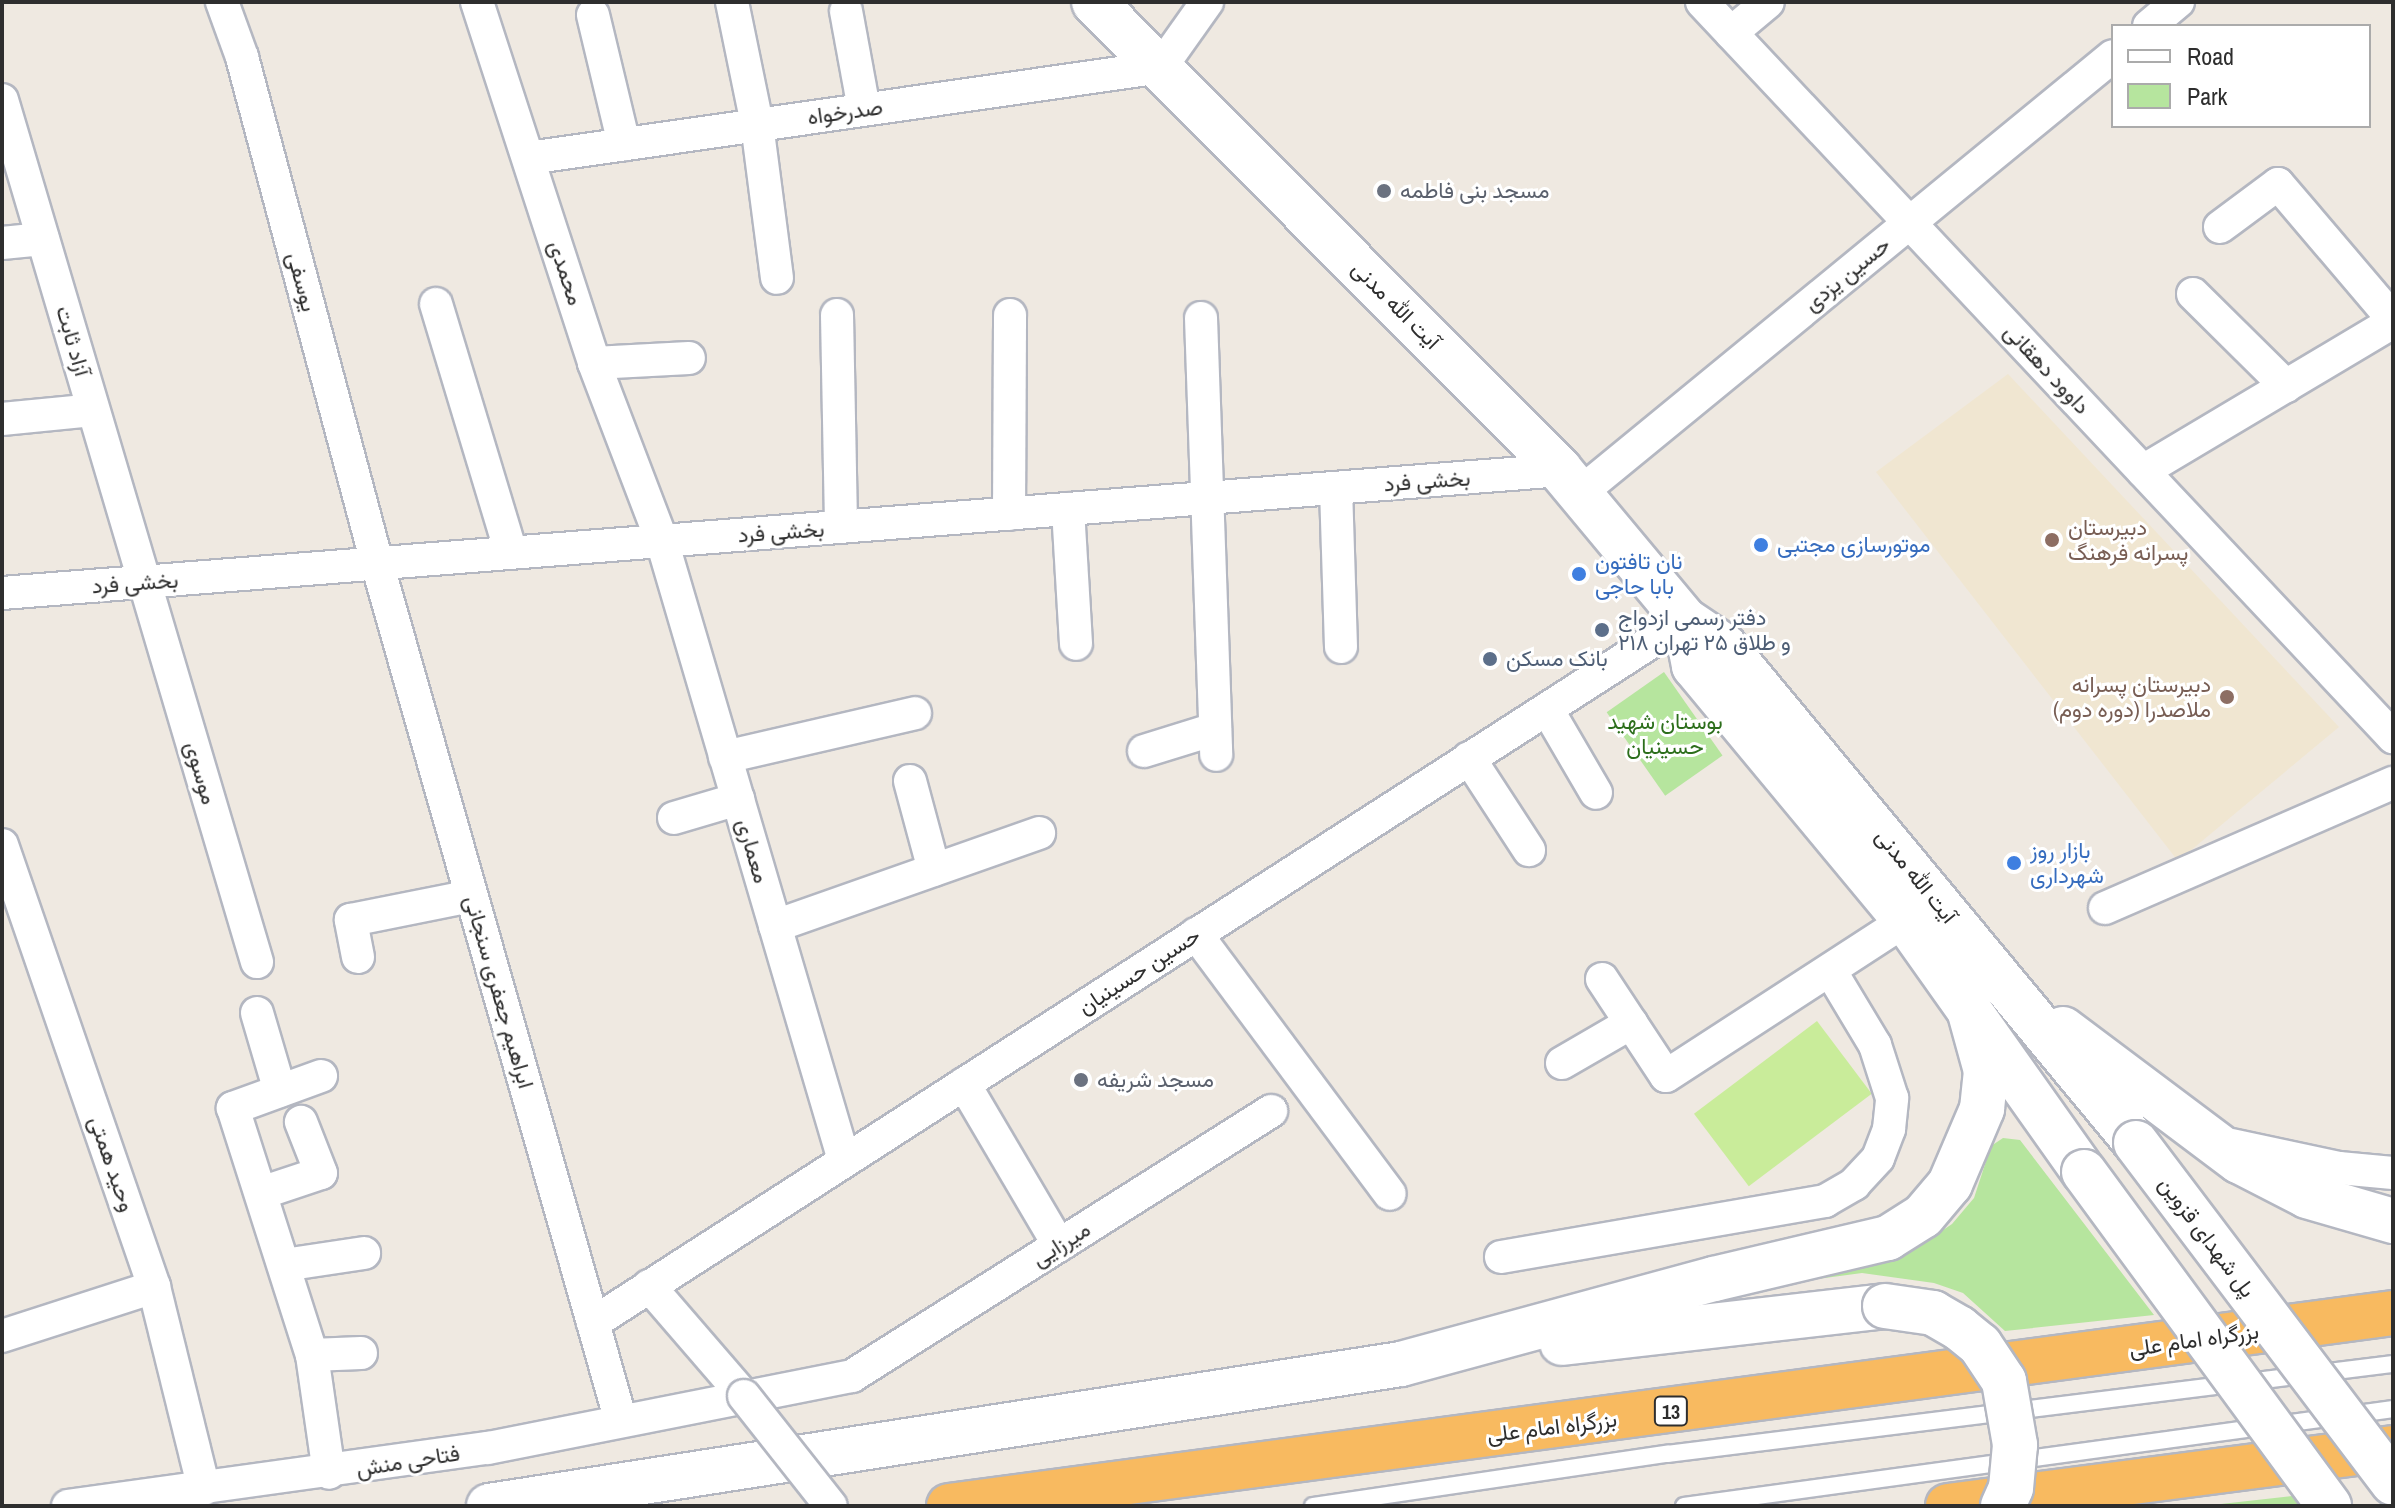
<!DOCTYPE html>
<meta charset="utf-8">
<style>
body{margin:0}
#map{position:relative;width:2395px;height:1508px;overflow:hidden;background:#efe9e1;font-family:"Archivo Narrow",Vazirmatn,sans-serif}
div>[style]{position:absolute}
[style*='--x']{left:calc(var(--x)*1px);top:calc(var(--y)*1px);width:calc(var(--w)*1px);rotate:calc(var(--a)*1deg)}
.education>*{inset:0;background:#f0e6d1}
.green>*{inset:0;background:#b6e59e;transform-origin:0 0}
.pitch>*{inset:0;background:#c9ec9a;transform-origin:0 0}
.roads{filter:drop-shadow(2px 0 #b4b7c1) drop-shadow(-2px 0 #b4b7c1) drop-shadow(0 2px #b4b7c1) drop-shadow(0 -2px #b4b7c1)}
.service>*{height:16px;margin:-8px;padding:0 8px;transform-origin:8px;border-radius:8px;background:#fff}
.minor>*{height:32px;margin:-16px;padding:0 16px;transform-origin:16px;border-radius:16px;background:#fff}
.secondary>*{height:44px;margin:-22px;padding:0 22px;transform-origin:22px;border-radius:22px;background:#fff}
.trunk>*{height:44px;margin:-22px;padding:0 22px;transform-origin:22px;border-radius:22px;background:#f8ba60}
.bridges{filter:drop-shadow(2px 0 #b4b7c1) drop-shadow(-2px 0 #b4b7c1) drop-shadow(0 2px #b4b7c1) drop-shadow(0 -2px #b4b7c1)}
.minor-bridge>*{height:32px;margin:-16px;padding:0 16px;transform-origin:16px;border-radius:16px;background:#fff}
.secondary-bridge>*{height:44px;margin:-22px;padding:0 22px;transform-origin:22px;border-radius:22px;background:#fff}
.dots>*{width:22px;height:22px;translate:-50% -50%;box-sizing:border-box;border:4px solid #fff;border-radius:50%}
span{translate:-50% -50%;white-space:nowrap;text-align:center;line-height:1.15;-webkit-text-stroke:6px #fff;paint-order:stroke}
.shield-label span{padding:2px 6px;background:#fff;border:2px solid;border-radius:6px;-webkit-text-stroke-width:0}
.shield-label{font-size:20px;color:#2e2e2e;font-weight:700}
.street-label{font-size:22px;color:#2e2e2e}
.worship-label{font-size:22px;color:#5b616d}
.left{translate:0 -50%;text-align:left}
.education-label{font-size:22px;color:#785e54}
.right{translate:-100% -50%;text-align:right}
.shop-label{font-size:22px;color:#366cbe}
.service-label{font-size:22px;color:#4e5e75}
.park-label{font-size:22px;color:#2c6e1b}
.frame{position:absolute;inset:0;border:4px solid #2e2e2e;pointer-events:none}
.legend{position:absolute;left:2111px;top:24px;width:260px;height:104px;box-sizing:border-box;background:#fff;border:2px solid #ababab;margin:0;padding:10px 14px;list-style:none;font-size:24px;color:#2e2e2e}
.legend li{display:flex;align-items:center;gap:16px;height:40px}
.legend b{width:40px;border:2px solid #ababab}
</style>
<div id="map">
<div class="education">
<div style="clip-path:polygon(2008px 374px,2339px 727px,2178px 861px,1876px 472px)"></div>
</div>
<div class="green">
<div style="left:1664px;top:672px;width:102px;height:70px;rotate:55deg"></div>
<div style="clip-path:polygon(2003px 1138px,2020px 1140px,2154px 1315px,2005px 1331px,1963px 1293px,1934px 1283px,1862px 1273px,1810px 1280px,1906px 1255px,1952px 1224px,1974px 1198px,1991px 1146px)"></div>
<div style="clip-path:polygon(2292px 1496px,2299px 1506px,2203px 1506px)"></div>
</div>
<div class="pitch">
<div style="left:1817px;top:1021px;width:91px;height:154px;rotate:53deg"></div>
</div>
<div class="roads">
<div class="service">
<div style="--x:1313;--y:1506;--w:358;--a:-8.4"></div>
<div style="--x:1667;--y:1454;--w:732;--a:-7.07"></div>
<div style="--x:1684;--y:1506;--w:716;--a:-7.79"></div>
</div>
<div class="minor">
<div style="--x:222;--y:2;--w:59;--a:70"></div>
<div style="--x:242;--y:57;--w:524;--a:75.06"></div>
<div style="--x:377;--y:563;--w:892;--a:74.13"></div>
<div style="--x:477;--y:2;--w:379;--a:72"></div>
<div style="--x:594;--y:363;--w:191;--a:69.1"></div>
<div style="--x:662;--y:541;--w:645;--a:73.62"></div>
<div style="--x:732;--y:2;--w:125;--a:78.4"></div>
<div style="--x:757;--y:124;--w:155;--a:82.6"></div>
<div style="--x:1702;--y:2;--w:1009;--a:46.77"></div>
<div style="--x:846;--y:11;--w:100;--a:79.6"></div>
<div style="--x:593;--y:15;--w:133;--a:76.5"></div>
<div style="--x:2149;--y:26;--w:38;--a:-40"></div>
<div style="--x:1731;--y:33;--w:48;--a:-40"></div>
<div style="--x:2;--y:100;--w:899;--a:73.52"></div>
<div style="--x:529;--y:158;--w:639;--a:-8.19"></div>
<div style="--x:1161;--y:67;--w:80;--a:-54.7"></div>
<div style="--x:2220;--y:227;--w:72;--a:-36.6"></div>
<div style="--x:2278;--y:184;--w:177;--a:49.6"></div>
<div style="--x:2;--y:243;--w:41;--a:-5.6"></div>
<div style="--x:2193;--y:294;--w:131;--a:44.7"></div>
<div style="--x:436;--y:304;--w:259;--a:73.2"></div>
<div style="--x:837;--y:315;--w:212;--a:88.9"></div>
<div style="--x:1201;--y:318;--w:437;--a:88"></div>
<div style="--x:594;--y:363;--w:95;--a:-3"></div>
<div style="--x:2;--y:419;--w:91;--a:-5.6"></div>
<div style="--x:2143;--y:471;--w:291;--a:-30.8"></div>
<div style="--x:1336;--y:488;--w:159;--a:88.2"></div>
<div style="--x:1580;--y:493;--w:689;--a:-39.35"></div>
<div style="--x:1068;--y:509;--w:135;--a:86.6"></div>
<div style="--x:1009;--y:514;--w:199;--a:-89.7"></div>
<div style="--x:2;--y:593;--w:1563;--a:-4.51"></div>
<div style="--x:1547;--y:709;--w:97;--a:59.7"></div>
<div style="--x:1144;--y:751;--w:74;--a:-17.2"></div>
<div style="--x:725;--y:757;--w:195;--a:-13"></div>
<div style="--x:1469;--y:758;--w:110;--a:56.9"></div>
<div style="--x:910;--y:781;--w:92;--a:74.9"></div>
<div style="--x:674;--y:818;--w:67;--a:-16.5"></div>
<div style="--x:2;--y:845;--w:467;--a:71"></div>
<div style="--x:154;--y:1287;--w:208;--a:76.1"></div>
<div style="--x:2105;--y:908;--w:314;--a:-23.5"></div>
<div style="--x:775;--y:926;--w:280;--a:-19.4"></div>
<div style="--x:1196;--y:934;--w:324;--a:53.3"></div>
<div style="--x:358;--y:957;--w:38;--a:-101"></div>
<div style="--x:351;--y:920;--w:122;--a:-11.3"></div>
<div style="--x:1602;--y:979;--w:116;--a:56.6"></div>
<div style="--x:1666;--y:1076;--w:305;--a:-33"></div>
<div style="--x:257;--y:1013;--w:81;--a:73.6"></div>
<div style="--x:1562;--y:1063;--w:80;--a:-30.1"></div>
<div style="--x:321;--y:1076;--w:94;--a:160"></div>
<div style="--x:233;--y:1108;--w:259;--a:72.3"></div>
<div style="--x:312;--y:1355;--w:119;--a:81.8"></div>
<div style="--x:964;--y:1084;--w:187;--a:59.5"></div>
<div style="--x:2231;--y:1145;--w:110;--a:12"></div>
<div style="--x:2339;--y:1168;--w:54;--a:5.3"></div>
<div style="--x:261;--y:1193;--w:63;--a:-18.4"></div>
<div style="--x:321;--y:1173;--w:55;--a:-111.4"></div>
<div style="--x:1501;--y:1257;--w:329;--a:-9.8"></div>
<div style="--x:1825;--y:1201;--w:34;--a:-30"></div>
<div style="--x:1854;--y:1184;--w:35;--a:-47"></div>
<div style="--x:1878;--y:1158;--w:31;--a:-69"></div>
<div style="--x:1889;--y:1129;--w:31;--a:-84"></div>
<div style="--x:1892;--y:1098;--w:56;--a:-107.8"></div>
<div style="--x:1875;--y:1045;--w:87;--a:-121"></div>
<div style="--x:284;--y:1265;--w:81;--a:-8.5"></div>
<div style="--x:649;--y:1286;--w:145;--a:49.2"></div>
<div style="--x:593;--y:1323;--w:1299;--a:-32.77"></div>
<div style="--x:2;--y:1336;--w:160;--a:-17.9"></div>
<div style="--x:312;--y:1355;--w:49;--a:-2.3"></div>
<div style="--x:68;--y:1506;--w:424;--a:-7.9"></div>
<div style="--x:488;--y:1448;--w:371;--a:-11.2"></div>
<div style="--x:852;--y:1376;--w:496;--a:-32.3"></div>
</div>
<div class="secondary">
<div style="--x:1094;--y:2;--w:660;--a:45.12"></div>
<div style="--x:1560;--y:470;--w:195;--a:50.2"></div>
<div style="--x:1685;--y:620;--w:48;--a:34"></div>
<div style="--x:1725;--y:647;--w:644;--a:50.35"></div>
<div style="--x:1685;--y:620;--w:47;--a:78.9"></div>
<div style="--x:1694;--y:666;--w:332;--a:50.3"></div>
<div style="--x:1906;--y:921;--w:308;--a:54.7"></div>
<div style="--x:2063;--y:1029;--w:220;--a:36.9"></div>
<div style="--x:2239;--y:1161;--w:76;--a:27.2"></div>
<div style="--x:2307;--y:1196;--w:90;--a:16.2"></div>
<div style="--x:1562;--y:1343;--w:325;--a:-6.5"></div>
<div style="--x:489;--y:1506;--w:923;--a:-8.85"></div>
<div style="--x:1401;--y:1364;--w:324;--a:-15.2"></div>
<div style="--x:1714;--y:1279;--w:179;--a:-13.3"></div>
<div style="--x:1888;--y:1238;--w:41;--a:-32.2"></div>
<div style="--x:1923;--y:1216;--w:42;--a:-49.8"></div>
<div style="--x:1950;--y:1184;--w:82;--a:-66.9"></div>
<div style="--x:1982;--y:1109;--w:38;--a:-84"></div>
<div style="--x:1986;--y:1071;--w:72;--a:-105.4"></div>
</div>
<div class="trunk">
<div style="--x:949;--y:1506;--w:1457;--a:-7.61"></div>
<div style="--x:1948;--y:1506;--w:449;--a:-7.4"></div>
</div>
</div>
<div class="bridges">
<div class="minor-bridge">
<div style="--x:744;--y:1396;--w:140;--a:51.7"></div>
</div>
<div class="secondary-bridge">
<div style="--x:2136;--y:1143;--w:426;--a:52.9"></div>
<div style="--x:2084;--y:1172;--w:414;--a:53.7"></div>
<div style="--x:1885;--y:1306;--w:49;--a:8.3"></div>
<div style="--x:1933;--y:1313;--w:30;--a:30"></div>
<div style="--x:1959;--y:1328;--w:27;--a:39"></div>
<div style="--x:1980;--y:1345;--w:43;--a:56.3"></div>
<div style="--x:2004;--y:1381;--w:65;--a:80.2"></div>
<div style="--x:2015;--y:1445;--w:43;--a:95.3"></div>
<div style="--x:2011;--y:1488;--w:20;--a:114"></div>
</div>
</div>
<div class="dots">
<div style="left:1384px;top:191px;background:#6b7280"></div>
<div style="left:2052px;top:540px;background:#8d6e63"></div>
<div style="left:1761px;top:545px;background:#3f7fe0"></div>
<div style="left:1579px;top:574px;background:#3f7fe0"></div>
<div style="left:1602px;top:630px;background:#5c6f8a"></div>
<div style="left:1490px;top:659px;background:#5c6f8a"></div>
<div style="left:2227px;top:697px;background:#8d6e63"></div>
<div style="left:2014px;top:863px;background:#3f7fe0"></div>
<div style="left:1081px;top:1080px;background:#6b7280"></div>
</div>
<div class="shield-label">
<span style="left:1671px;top:1411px">13</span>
</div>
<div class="street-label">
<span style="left:845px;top:112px;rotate:-8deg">صدرخواه</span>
<span style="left:566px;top:273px;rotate:72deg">محمدی</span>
<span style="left:1847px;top:274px;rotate:-39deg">حسین یزدی</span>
<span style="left:302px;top:282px;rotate:75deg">یوسفی</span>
<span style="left:1396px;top:305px;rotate:45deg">آیت الله مدنی</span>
<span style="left:73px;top:341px;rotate:74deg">آزاد ثابت</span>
<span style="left:2047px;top:369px;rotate:47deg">داوود دهقانی</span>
<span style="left:1427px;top:481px;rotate:-4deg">بخشی فرد</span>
<span style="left:781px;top:532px;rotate:-4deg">بخشی فرد</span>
<span style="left:135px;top:583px;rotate:-4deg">بخشی فرد</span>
<span style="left:201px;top:773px;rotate:74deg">موسوی</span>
<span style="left:753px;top:851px;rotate:74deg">معماری</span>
<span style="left:1916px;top:876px;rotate:51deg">آیت الله مدنی</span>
<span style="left:1139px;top:971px;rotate:-33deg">حسین حسینیان</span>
<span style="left:499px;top:992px;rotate:74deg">ابراهیم جعفری سنجانی</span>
<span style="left:112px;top:1164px;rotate:71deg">وحید همتی</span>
<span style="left:2207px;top:1237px;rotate:53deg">پل شهدای قزوین</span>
<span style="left:1061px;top:1244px;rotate:-32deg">میرزایی</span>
<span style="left:2194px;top:1340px;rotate:-8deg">بزرگراه امام علی</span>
<span style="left:1552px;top:1427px;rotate:-7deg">بزرگراه امام علی</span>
<span style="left:408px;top:1461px;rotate:-9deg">فتاحی منش</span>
</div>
<div class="worship-label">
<span class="left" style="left:1400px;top:191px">مسجد بنی فاطمه</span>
<span class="left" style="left:1097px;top:1080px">مسجد شریفه</span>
</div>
<div class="education-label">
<span class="left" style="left:2068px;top:540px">دبیرستان<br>پسرانه فرهنگ</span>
<span class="right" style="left:2211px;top:697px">دبيرستان پسرانه<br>ملاصدرا (دوره دوم)</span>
</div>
<div class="shop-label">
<span class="left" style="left:1777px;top:545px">موتورسازی مجتبی</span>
<span class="left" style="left:1595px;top:574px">نان تافتون<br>بابا حاجی</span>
<span class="left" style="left:2030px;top:863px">بازار روز<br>شهرداری</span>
</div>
<div class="service-label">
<span class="left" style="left:1618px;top:630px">دفتر رسمی ازدواج<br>۲۱۸ و طلاق ۲۵ تهران</span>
<span class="left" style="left:1506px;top:659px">بانک مسکن</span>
</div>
<div class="park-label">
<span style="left:1665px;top:734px">بوستان شهید<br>حسینیان</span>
</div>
<div class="frame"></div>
<ul class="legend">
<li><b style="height:10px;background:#fff"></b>Road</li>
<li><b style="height:22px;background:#b6e59e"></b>Park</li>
</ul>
</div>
